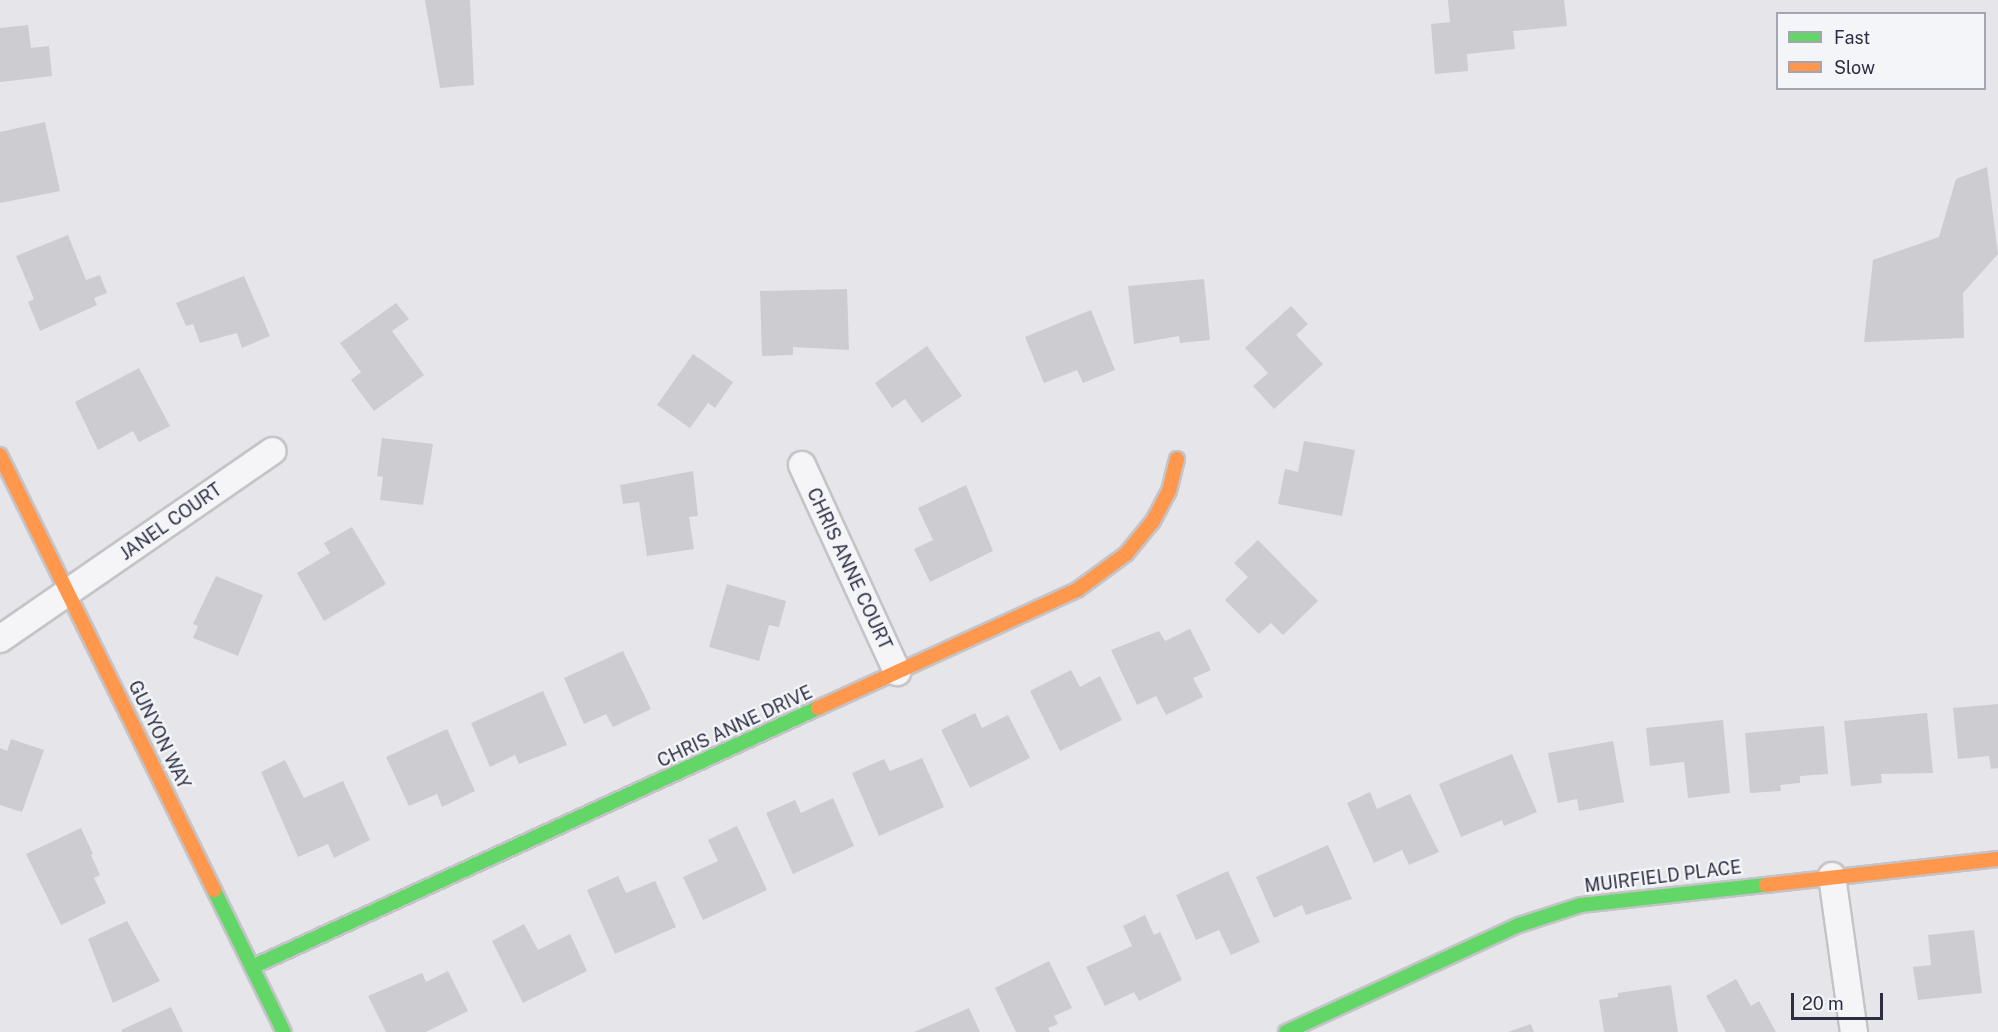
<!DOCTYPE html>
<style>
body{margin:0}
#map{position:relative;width:1998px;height:1032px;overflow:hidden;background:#e6e6ea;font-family:"Public Sans",sans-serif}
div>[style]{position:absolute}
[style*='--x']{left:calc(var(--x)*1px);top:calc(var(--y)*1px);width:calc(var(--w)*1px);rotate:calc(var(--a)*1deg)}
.building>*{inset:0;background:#ccccd1}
.roads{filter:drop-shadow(2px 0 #c4c4c8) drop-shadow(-2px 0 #c4c4c8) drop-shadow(0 2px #c4c4c8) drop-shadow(0 -2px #c4c4c8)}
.street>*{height:26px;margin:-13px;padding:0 13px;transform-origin:13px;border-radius:13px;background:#f5f5f7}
.fast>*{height:14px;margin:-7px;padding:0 7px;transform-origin:7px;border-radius:7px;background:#63d668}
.slow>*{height:14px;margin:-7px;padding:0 7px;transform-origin:7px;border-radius:7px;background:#ff974d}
span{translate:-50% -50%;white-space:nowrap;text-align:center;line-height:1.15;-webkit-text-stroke:4.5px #f4f5f8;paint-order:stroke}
.street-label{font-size:18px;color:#2d2e43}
.legend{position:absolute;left:1776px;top:12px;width:210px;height:78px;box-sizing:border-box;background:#f4f5f8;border:2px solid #a4a5b0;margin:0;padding:8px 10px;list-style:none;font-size:18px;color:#2d2e43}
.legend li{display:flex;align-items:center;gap:12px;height:30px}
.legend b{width:30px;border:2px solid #a4a5b0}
.scale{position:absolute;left:1791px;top:993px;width:92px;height:27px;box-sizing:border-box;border:3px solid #2d2e43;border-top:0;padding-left:8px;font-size:18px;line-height:21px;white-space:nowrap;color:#2d2e43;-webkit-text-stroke:4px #f4f5f8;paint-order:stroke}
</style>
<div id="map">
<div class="building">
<div style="clip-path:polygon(425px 0,470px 0,474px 85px,440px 88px)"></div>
<div style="clip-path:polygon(1448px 0,1564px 0,1567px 26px,1513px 31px,1515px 49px,1467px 54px,1468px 71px,1435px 74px,1431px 24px,1450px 22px)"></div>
<div style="clip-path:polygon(28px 25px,31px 48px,49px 46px,52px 76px,0 82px,0 28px)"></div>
<div style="clip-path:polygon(45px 122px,60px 191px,0 203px,0 132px)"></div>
<div style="clip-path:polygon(1987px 167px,1998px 254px,1963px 293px,1964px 338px,1864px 342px,1873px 260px,1939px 237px,1956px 179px)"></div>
<div style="clip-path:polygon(68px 235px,86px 280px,100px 275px,107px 293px,94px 298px,97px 305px,40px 331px,28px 302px,34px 299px,16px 256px)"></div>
<div style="clip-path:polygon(244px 276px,270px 336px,242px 348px,237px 333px,200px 343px,193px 324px,186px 326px,176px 303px)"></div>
<div style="clip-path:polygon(1204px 279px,1210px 340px,1180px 343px,1179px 336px,1134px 344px,1128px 286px)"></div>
<div style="clip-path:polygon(847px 289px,849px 350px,793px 347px,793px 355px,762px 356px,760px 291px)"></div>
<div style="clip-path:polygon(396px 303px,409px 319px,392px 331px,424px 375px,374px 411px,351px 380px,361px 372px,340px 343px)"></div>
<div style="clip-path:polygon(1291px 306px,1308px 324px,1296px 335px,1323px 364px,1274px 409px,1253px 386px,1268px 373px,1245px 348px)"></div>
<div style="clip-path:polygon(1091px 310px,1115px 370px,1083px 383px,1077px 370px,1044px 383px,1025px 337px)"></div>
<div style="clip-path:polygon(927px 346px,962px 396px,922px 423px,905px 399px,892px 408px,875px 383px)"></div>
<div style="clip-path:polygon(693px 354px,733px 382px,715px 408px,708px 403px,690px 428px,657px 405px)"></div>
<div style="clip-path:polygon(139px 368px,170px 426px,139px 442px,133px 431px,98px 450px,75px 402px)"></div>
<div style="clip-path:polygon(382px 438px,433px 444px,423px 505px,380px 500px,383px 477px,377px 476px)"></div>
<div style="clip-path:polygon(1304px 441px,1355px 450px,1342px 516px,1278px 504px,1285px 469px,1298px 472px)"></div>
<div style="clip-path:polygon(693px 471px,698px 516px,689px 517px,694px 549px,647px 556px,639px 502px,623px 504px,620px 485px)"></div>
<div style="clip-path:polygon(966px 485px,993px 551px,930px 582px,914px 549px,933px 540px,918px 508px)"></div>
<div style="clip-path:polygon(352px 527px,386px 584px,324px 621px,297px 573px,330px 553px,324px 543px)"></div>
<div style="clip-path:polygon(1258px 540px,1318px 601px,1283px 635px,1271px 623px,1259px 634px,1225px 600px,1248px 577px,1234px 563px)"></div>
<div style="clip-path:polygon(216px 576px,263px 595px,238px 656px,193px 638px,198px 626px,193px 624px)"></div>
<div style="clip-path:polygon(727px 584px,786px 601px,779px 627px,769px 625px,759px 661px,709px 647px)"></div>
<div style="clip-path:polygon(1190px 629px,1211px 670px,1193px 678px,1203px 697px,1166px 715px,1156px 696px,1137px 705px,1111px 650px,1159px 631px,1165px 641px)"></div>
<div style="clip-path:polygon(623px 651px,651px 709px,613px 727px,606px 714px,584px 724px,564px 678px)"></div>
<div style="clip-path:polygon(1071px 670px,1080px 687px,1100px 676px,1122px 720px,1060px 751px,1030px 691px)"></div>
<div style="clip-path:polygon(543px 691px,567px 745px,519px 764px,515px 755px,490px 767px,471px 723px)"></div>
<div style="clip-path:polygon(1998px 704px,1998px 768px,1991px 769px,1989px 756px,1958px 759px,1953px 708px)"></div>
<div style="clip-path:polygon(975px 713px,982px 728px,1008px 715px,1030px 758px,970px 788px,941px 730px)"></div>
<div style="clip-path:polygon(1927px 713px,1933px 773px,1881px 774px,1882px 783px,1851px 786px,1844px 721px)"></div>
<div style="clip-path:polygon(1723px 720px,1730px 793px,1688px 798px,1684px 762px,1650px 766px,1646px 728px)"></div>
<div style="clip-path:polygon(1824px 726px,1828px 774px,1800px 776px,1800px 783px,1780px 785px,1781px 791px,1750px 793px,1745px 733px)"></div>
<div style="clip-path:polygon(447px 729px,475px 791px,442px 807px,437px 794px,409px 806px,386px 757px)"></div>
<div style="clip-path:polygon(11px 739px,44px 750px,22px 812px,0 805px,0 748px,7px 751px)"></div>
<div style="clip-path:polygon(1613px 741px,1624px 802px,1579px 811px,1577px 799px,1558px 803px,1548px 753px)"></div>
<div style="clip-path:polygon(1512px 754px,1537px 812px,1504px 826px,1502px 820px,1461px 837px,1439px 784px)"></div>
<div style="clip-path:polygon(922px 758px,944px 807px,879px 836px,852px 773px,884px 759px,890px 771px)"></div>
<div style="clip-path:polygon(285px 760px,304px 798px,343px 781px,370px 840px,334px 858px,328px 844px,298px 857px,261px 772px)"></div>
<div style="clip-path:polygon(1370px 792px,1377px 809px,1410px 794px,1439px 852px,1409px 865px,1402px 850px,1374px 863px,1347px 803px)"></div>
<div style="clip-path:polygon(833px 798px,854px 846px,793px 874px,766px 813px,795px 800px,801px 813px)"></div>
<div style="clip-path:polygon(737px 826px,767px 890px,703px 920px,683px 877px,718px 861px,708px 840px)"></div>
<div style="clip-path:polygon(81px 828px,93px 854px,91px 855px,100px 875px,94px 878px,106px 903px,61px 925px,26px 854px)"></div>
<div style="clip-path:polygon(1328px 845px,1352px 899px,1306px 915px,1302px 905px,1274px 918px,1256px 877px)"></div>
<div style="clip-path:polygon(1228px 871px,1260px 942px,1231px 955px,1219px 930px,1196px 940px,1176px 895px)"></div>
<div style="clip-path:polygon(618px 876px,626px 893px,655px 881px,676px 927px,615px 954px,587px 890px)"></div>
<div style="clip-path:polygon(1145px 915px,1154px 935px,1160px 932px,1182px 980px,1139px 1001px,1134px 992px,1105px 1006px,1086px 967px,1132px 946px,1123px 926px)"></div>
<div style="clip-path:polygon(127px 921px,160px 981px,113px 1003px,88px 939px)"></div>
<div style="clip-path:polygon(524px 924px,538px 950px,570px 934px,587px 971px,523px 1003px,492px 941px)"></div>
<div style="clip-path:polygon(1974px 930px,1982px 993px,1918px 1000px,1913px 967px,1931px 965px,1928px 935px)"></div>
<div style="clip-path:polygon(1049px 961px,1072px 1008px,1054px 1016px,1058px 1024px,1048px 1028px,1050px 1032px,1016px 1032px,995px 988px)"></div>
<div style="clip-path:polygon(448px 971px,468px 1011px,426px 1032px,386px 1032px,368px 996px,422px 973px,426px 982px)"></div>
<div style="clip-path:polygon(1736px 979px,1751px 1006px,1759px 1001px,1776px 1032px,1726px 1032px,1706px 996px)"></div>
<div style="clip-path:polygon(1671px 985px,1678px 1032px,1604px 1032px,1599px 1000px,1618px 997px,1618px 993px)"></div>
<div style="clip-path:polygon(171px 1007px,183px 1032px,122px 1032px,121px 1030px)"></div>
<div style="clip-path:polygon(969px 1008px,980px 1032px,914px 1032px)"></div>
<div style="clip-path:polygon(1531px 1024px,1534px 1032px,1508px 1032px)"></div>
</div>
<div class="roads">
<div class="street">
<div style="--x:802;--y:465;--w:228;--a:65.3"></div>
<div style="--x:0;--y:639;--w:331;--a:-34.6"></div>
<div style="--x:1832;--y:876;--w:158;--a:82"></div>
</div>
<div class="fast">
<div style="--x:214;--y:890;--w:158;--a:63.8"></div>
<div style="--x:252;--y:967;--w:622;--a:-24.59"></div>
<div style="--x:1286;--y:1032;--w:256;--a:-24.7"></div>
<div style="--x:1519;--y:925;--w:65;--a:-17.9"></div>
<div style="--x:1581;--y:905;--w:186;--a:-6.2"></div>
</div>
<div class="slow">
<div style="--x:0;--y:455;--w:485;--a:63.8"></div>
<div style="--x:818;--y:708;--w:285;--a:-24.5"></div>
<div style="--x:1077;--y:590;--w:61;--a:-36.3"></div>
<div style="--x:1126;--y:554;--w:43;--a:-50.7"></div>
<div style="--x:1153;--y:521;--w:34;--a:-62"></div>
<div style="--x:1169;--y:491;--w:33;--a:-76"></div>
<div style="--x:1766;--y:885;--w:233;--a:-6.4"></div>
</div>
</div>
<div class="street-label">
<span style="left:171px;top:522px;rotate:-35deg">JANEL COURT</span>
<span style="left:849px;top:569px;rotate:65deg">CHRIS ANNE COURT</span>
<span style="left:735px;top:727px;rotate:-25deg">CHRIS ANNE DRIVE</span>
<span style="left:159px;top:735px;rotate:64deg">GUNYON WAY</span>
<span style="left:1663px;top:877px;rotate:-7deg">MUIRFIELD PLACE</span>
</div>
<ul class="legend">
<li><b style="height:8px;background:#63d668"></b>Fast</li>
<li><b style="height:8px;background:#ff974d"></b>Slow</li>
</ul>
<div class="scale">20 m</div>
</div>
